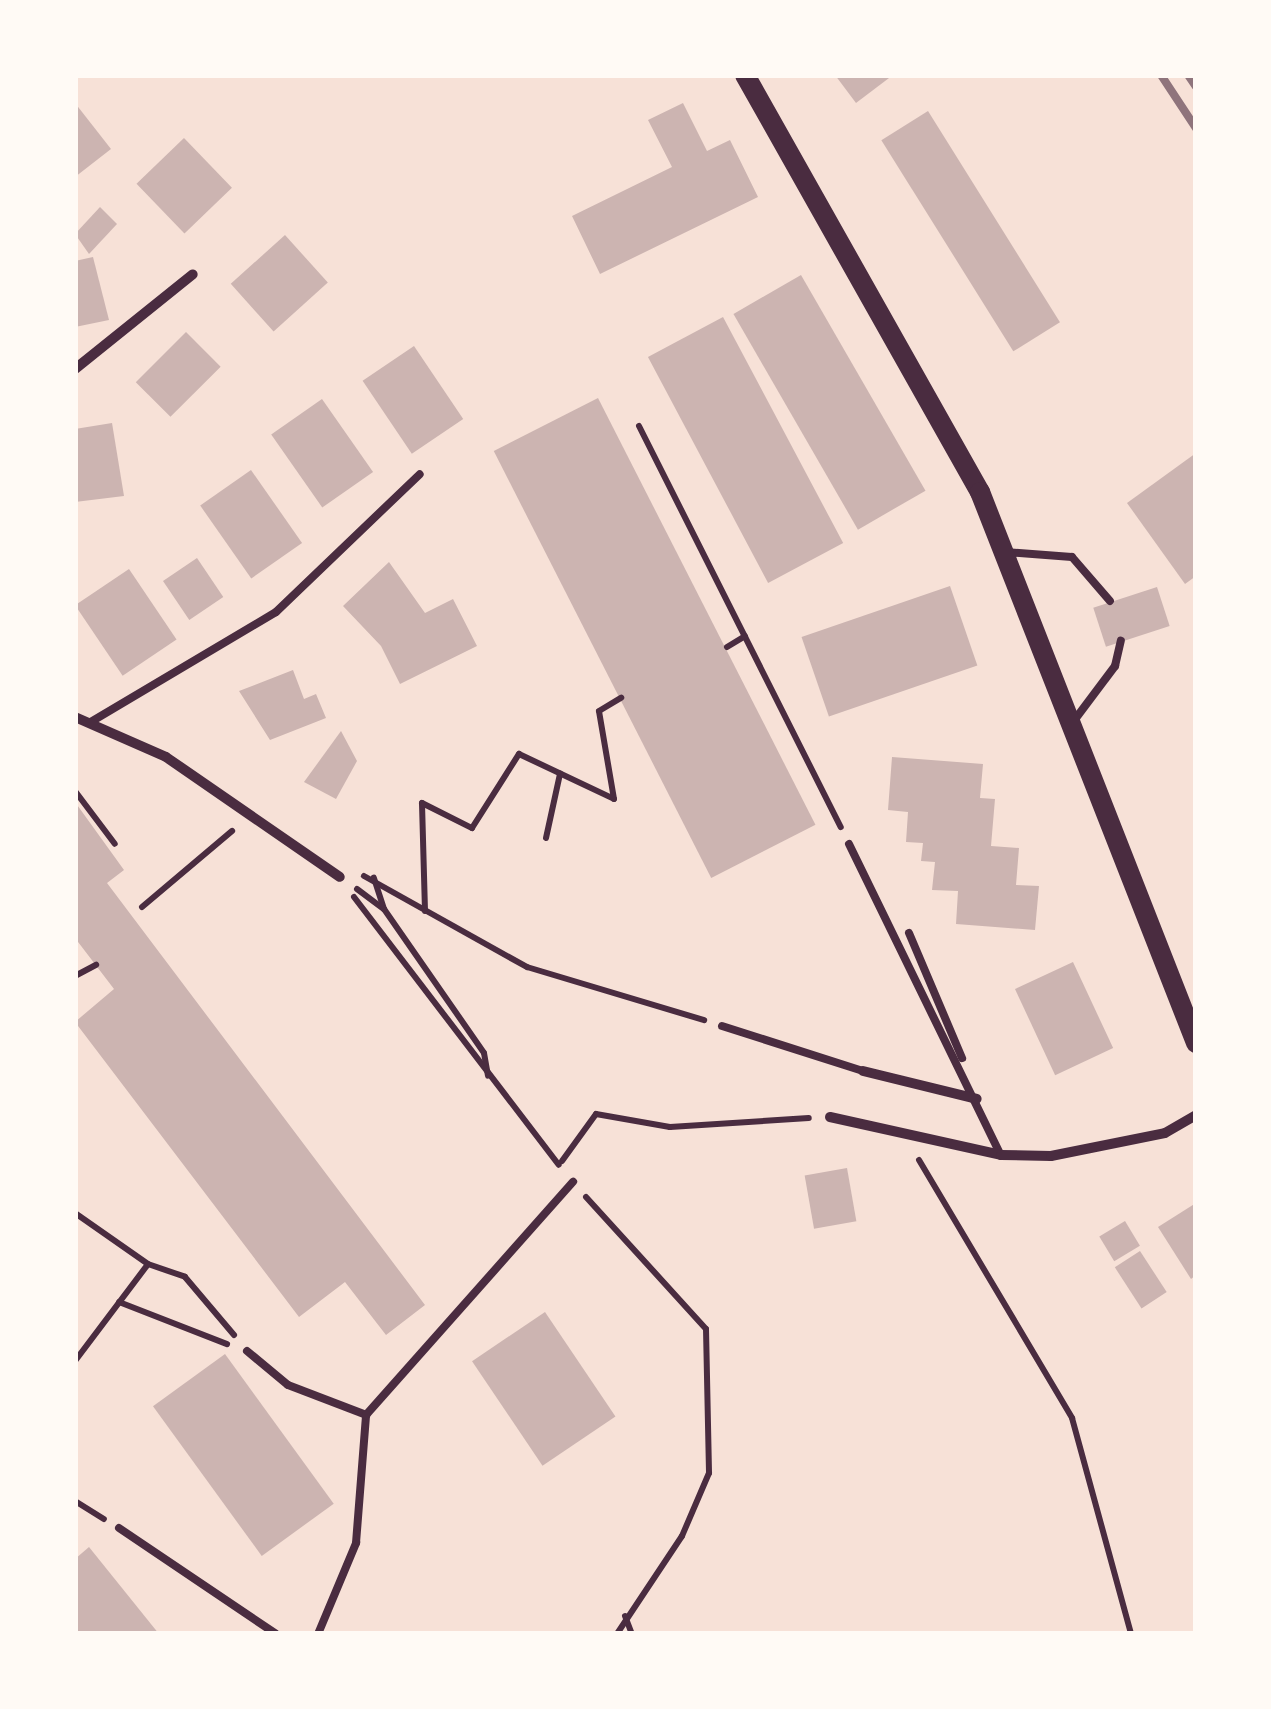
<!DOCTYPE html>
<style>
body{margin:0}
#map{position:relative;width:1271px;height:1709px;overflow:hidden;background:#f7e1d7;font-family:"Nunito Sans",sans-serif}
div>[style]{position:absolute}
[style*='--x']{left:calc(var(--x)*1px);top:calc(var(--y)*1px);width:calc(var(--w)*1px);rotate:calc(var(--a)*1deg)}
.building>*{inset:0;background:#ccb4b1;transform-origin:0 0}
.path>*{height:6px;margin:-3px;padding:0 3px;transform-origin:3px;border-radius:3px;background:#4a2c40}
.service>*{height:8px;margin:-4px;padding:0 4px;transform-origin:4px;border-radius:4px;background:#4a2c40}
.minor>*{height:10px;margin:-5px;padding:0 5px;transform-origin:5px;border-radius:5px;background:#4a2c40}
.secondary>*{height:20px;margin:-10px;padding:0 10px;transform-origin:10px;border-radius:10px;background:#4a2c40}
.rail>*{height:8px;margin:-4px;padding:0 4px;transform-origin:4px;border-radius:4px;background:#8f747c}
span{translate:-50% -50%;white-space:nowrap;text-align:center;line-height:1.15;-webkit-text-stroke:10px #fffaf5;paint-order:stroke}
.frame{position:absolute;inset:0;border:78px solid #fffaf5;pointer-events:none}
</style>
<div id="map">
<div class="building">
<div style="clip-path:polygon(835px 75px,893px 75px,856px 103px)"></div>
<div style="clip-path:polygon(75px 103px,111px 149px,75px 177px)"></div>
<div style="clip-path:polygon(683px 103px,707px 151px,730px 140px,758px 197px,600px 274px,572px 216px,672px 167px,648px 120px)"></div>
<div style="left:928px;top:111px;width:249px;height:55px;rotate:58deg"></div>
<div style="left:184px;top:138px;width:69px;height:66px;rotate:46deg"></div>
<div style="clip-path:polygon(100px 207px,117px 224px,89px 254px,75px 234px)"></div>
<div style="left:285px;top:235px;width:64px;height:73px;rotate:48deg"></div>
<div style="clip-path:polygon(93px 257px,109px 320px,75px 327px,75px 261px)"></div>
<div style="left:801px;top:275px;width:249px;height:78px;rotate:60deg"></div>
<div style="left:723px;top:317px;width:256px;height:85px;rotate:62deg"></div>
<div style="left:186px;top:332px;width:49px;height:71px;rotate:45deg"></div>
<div style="left:414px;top:346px;width:88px;height:62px;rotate:56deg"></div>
<div style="left:598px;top:398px;width:479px;height:117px;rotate:63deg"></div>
<div style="left:322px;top:399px;width:89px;height:62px;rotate:55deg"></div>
<div style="clip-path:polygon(112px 423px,124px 496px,75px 502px,75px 429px)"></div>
<div style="clip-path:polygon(1196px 453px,1196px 576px,1185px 584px,1127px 503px)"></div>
<div style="left:251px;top:470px;width:89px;height:62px;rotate:55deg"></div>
<div style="left:197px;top:558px;width:47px;height:41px;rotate:56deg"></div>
<div style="clip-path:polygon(389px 562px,425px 613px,453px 599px,477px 646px,400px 684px,381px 646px,343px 606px)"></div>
<div style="left:129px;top:569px;width:85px;height:65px;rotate:56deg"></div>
<div style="left:950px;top:586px;width:84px;height:157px;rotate:71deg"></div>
<div style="left:1157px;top:587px;width:41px;height:67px;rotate:72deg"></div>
<div style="clip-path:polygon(293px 670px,304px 699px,316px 694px,326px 718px,270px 740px,239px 691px)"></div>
<div style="clip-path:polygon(341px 731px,357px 761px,336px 799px,304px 782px)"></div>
<div style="clip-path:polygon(892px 757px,983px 764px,980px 798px,995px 799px,991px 846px,1019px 848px,1016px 885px,1039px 886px,1035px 930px,956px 924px,958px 891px,932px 890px,935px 862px,921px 861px,923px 843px,906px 842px,908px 812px,888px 810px)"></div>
<div style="clip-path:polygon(75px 802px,124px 870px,107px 883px,425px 1305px,386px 1335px,345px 1282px,299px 1317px,75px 1022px,114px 989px,75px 938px)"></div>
<div style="left:1073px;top:962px;width:95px;height:64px;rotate:65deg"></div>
<div style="left:847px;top:1168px;width:54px;height:43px;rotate:80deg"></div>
<div style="clip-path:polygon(1196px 1203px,1196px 1275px,1191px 1279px,1158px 1227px)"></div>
<div style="left:1125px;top:1221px;width:29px;height:30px;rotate:59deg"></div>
<div style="left:1140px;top:1251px;width:49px;height:30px;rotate:57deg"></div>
<div style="left:545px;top:1312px;width:126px;height:88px;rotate:56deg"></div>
<div style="left:225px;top:1354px;width:185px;height:89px;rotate:54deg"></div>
<div style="clip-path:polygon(89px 1547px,159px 1634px,75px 1634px,75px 1559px)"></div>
</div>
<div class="path">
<div style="--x:639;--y:426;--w:449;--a:63.3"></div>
<div style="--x:727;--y:647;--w:21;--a:-31"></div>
<div style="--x:75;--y:791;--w:66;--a:53"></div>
<div style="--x:546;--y:838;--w:66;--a:-77.7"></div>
<div style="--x:364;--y:876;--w:187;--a:29.2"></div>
<div style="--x:527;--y:967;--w:185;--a:16.7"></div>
<div style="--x:357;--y:889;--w:34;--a:37"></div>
<div style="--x:384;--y:909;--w:33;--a:-108"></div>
<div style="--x:354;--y:897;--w:337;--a:52.6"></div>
<div style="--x:142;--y:907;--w:118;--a:-40.2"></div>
<div style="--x:384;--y:909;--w:175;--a:55.2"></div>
<div style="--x:484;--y:1053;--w:23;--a:80"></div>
<div style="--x:425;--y:911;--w:108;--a:-91.6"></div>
<div style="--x:422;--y:803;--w:56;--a:26.6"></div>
<div style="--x:472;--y:828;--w:88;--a:-57.6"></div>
<div style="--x:519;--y:754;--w:105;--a:25.3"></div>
<div style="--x:614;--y:799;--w:89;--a:-99.7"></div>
<div style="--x:599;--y:711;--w:26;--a:-31"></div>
<div style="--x:75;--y:976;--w:24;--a:-28"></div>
<div style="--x:919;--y:1160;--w:300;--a:59.3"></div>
<div style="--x:1072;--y:1418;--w:224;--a:74.7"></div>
<div style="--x:562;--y:1161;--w:58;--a:-54.1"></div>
<div style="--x:596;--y:1114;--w:75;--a:10"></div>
<div style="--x:670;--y:1127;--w:139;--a:-3.7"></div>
<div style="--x:586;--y:1197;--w:178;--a:47.7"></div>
<div style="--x:706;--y:1329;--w:144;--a:88.8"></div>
<div style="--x:709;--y:1473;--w:69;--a:113.2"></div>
<div style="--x:682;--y:1536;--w:118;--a:123.6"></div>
<div style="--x:75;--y:1213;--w:89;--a:34.9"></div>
<div style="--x:148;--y:1264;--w:39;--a:19"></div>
<div style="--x:185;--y:1277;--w:76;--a:49.8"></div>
<div style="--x:119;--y:1302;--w:116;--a:21.3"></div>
<div style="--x:75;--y:1361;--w:121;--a:-53"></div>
<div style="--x:75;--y:1501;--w:34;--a:32"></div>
<div style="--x:625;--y:1616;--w:19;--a:69"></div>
</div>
<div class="service">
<div style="--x:1005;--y:552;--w:67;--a:4.3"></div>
<div style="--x:1072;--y:557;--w:58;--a:49.2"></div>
<div style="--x:1073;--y:722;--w:70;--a:-53.1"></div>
<div style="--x:1115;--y:666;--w:26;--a:-77"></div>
<div style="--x:89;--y:723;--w:217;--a:-30.7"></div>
<div style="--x:276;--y:612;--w:199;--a:-43.8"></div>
<div style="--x:849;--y:844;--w:346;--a:64"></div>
<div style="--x:909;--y:933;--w:136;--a:67"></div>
<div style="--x:722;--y:1026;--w:148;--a:17.7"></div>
<div style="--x:247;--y:1351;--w:53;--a:39.7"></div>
<div style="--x:288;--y:1385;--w:84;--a:21"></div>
<div style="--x:119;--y:1528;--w:189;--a:34"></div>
<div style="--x:318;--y:1634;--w:99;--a:-67.3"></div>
<div style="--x:356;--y:1543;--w:128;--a:-85.5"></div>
<div style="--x:366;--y:1415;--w:312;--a:-48.4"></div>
</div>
<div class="minor">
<div style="--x:75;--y:369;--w:151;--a:-38.8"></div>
<div style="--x:75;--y:717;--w:99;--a:23.7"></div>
<div style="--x:166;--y:757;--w:211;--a:34.6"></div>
<div style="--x:863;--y:1071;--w:117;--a:13.8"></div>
<div style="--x:830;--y:1117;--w:175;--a:12.5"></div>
<div style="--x:1001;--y:1155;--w:50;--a:1.1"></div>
<div style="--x:1051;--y:1156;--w:116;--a:-11.4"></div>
<div style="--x:1165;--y:1133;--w:36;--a:-30"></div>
</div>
<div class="secondary">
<div style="--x:745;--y:75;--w:479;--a:60.6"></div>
<div style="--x:980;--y:492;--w:592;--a:68.59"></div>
</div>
<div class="rail">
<div style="--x:1161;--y:75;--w:64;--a:56.6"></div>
<div style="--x:1188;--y:75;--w:14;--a:56"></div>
</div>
<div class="frame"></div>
</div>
